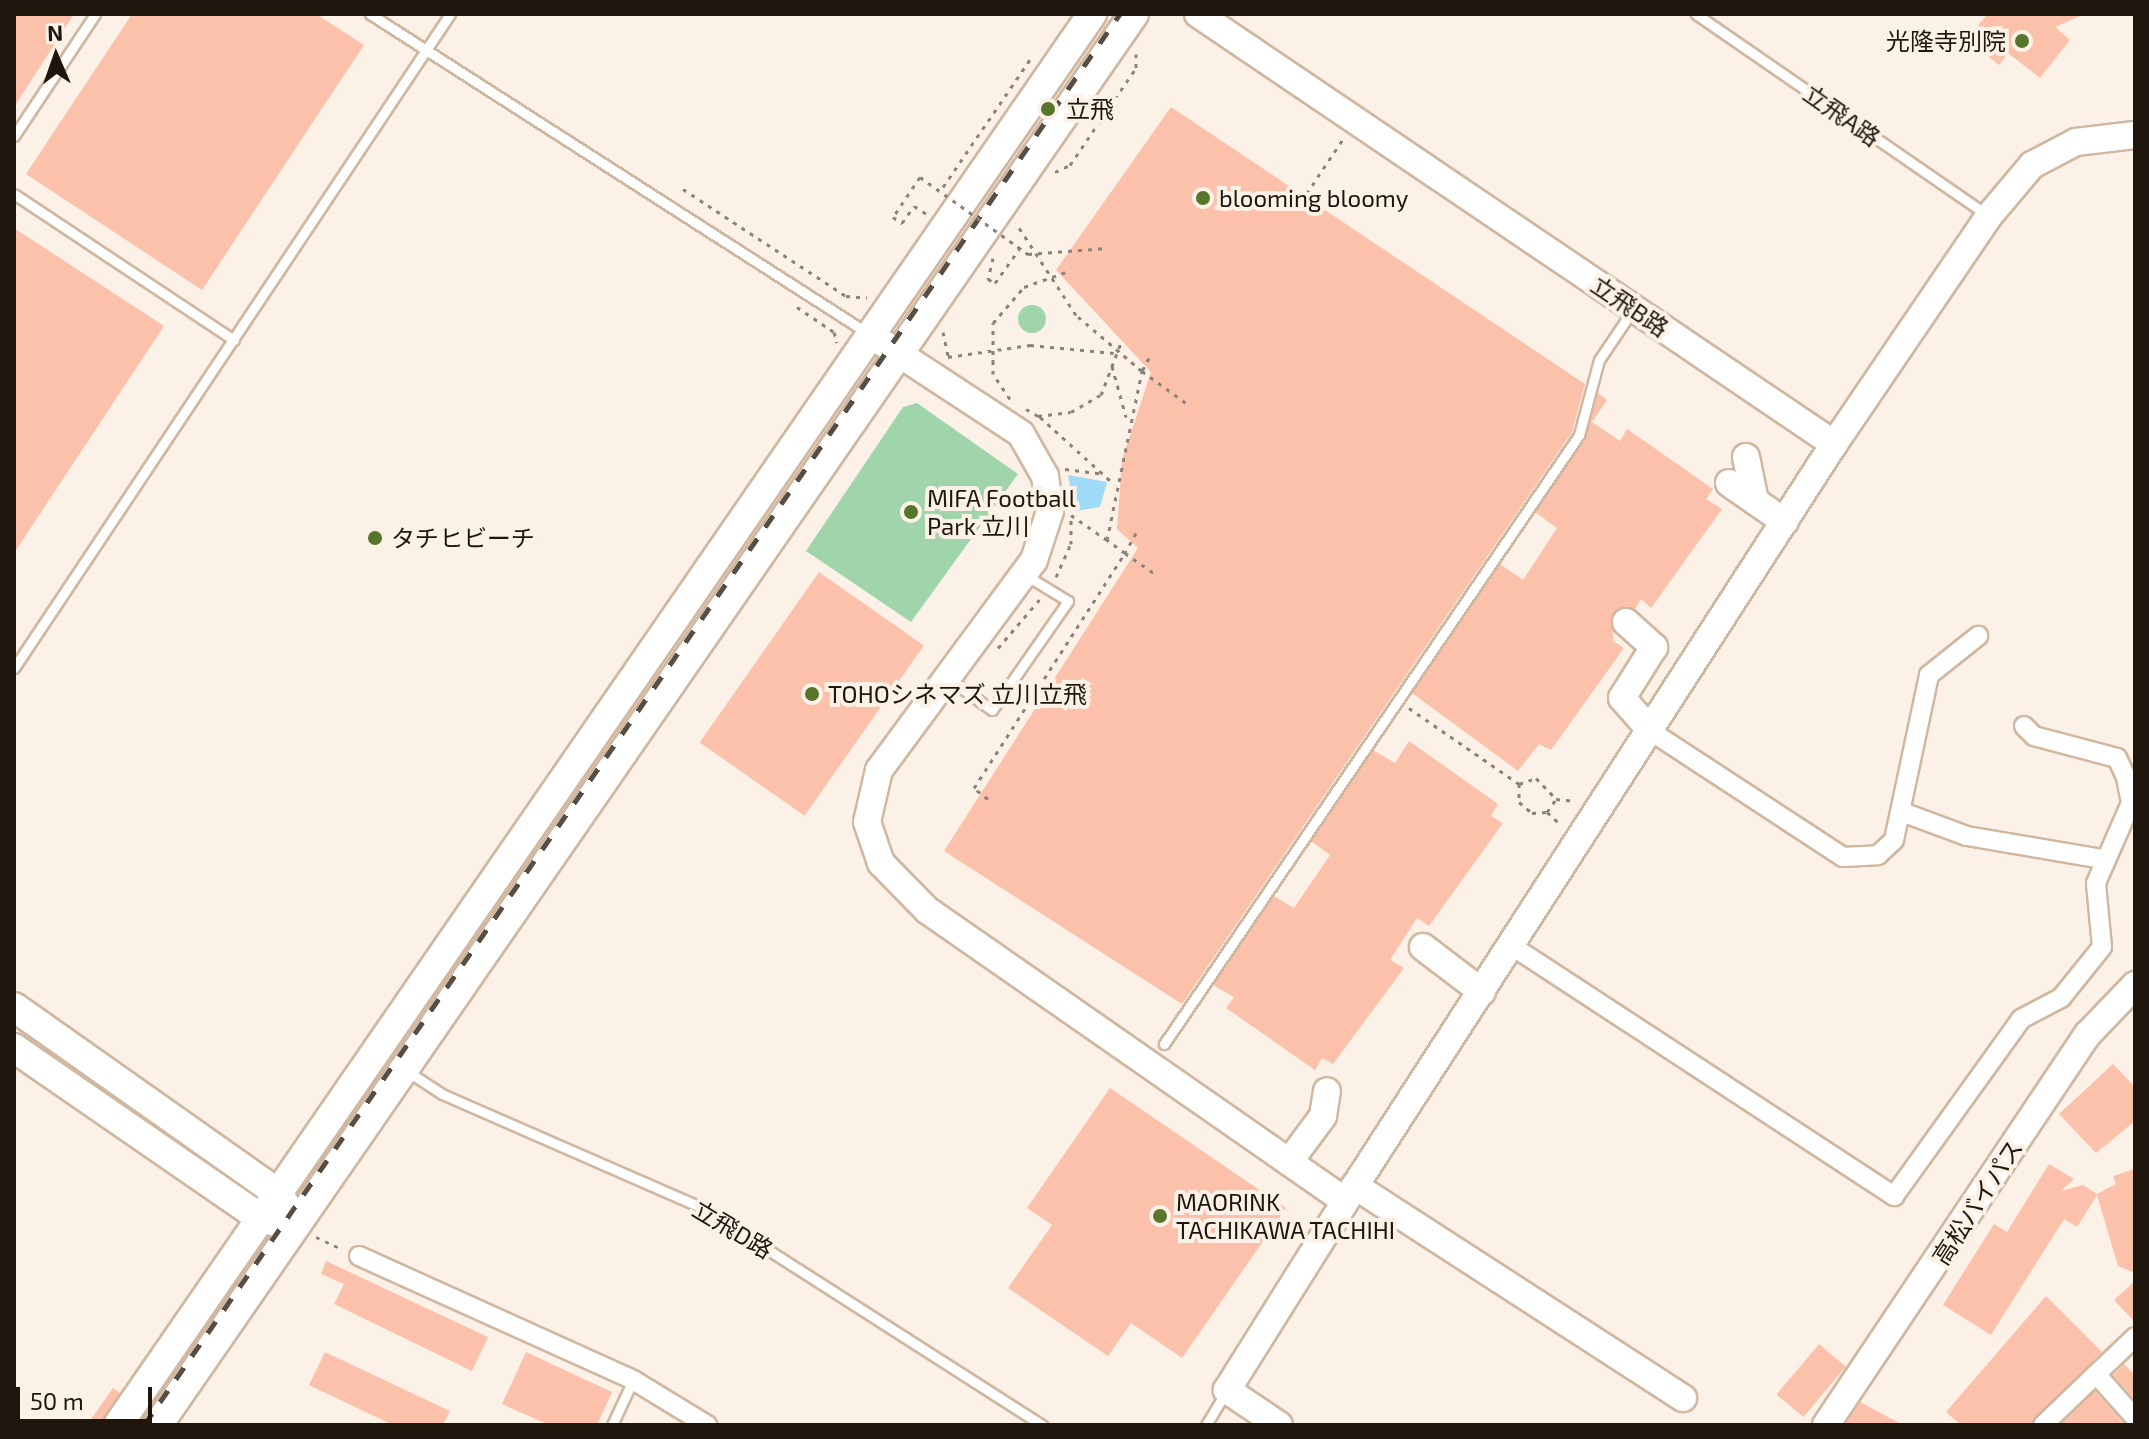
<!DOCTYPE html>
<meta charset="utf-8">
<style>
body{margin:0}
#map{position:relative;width:2149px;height:1439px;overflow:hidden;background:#fbf1e7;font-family:"Exo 2","Noto Sans JP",sans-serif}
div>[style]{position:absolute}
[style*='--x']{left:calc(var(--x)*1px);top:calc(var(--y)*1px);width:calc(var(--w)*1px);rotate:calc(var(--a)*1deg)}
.green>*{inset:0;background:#a0d5ac}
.round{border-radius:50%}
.water>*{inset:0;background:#9fdaf7}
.building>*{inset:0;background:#fbc1ab;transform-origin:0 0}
.path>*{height:3px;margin-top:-1.5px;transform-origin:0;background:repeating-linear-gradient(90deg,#8c8279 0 4px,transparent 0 10px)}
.roads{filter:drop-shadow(2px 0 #d0b7a0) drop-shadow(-2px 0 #d0b7a0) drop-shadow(0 2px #d0b7a0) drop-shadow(0 -2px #d0b7a0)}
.lane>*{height:9px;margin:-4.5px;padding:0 4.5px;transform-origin:4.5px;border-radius:4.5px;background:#fff}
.street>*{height:18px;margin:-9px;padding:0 9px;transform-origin:9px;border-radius:9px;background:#fff}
.secondary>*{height:26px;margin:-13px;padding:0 13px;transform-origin:13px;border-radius:13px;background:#fff}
.primary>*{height:28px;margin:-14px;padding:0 14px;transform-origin:14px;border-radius:14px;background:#fff}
.rail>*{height:5px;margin-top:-2.5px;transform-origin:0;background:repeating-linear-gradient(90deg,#564d43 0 14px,transparent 0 28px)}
.path-bridge>*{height:3px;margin-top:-1.5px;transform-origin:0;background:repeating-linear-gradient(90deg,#8c8279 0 4px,transparent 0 10px)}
.dots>*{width:22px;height:22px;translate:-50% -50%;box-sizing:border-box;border:4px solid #fbf1e7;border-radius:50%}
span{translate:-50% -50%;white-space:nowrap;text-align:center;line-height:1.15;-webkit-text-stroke:8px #fbf1e7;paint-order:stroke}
.poi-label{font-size:24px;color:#1e150c}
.right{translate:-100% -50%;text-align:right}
.left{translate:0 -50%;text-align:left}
.street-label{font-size:24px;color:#1e150c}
.frame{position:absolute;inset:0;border:16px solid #1e150c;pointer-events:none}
.north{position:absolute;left:16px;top:16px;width:80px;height:80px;-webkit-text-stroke:6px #fbf1e7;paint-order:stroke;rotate:358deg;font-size:22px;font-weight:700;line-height:32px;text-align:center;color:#1e150c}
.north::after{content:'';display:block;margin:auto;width:28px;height:36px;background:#1e150c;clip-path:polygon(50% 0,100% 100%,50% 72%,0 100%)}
.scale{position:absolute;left:16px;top:1387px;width:136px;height:36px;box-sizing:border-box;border:4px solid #1e150c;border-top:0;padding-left:10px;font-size:24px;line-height:28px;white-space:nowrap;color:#1e150c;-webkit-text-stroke:6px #fbf1e7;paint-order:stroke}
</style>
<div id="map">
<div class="green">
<div class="round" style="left:1018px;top:305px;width:28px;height:28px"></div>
<div style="clip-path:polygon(917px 403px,1018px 474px,911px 622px,806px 551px,903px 407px)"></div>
</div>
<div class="water">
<div style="clip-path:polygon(1068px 475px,1107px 482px,1100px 507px,1075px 511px)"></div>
</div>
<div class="building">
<div style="clip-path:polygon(14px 14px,74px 14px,14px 107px)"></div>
<div style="clip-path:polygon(132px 14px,316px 14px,364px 45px,202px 290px,26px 174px)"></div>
<div style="clip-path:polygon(1988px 14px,2085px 14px,2055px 27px,2070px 40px,2040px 78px,2008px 53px,1999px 65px,1979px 49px,1990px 35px,1978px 25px)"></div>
<div style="clip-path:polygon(1171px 107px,1585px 384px,1572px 432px,1182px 1004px,944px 851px,1138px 548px,1117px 529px,1122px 460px,1151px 372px,1056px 270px)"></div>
<div style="clip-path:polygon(14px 228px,164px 326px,14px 553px)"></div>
<div style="clip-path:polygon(1598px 393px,1607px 400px,1592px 422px,1620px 441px,1627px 429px,1713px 489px,1706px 499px,1722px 509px,1651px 608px,1641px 599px,1635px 609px,1614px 612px,1613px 641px,1624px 648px,1551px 750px,1539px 744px,1518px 771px,1412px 693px,1500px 564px,1523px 580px,1557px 528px,1535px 512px,1585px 439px)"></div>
<div style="left:819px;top:572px;width:128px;height:208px;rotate:35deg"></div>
<div style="clip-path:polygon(1409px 741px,1498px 804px,1491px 816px,1503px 823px,1429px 926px,1417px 918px,1390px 960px,1404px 968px,1333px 1064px,1322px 1058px,1315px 1070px,1226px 1008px,1234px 997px,1213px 985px,1274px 896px,1294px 908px,1330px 855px,1311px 841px,1373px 750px,1395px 763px)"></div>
<div style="clip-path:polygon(2113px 1064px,2135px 1087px,2135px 1121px,2096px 1153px,2059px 1114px)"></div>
<div style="clip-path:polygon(1110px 1088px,1286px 1208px,1182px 1358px,1131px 1323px,1108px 1356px,1008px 1288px,1052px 1225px,1027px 1208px)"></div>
<div style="clip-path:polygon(2049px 1164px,2074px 1179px,2061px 1191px,2083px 1185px,2097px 1194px,2116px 1184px,2113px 1176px,2135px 1169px,2135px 1273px,2118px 1266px,2097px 1195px,2077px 1227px,2064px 1219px,1991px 1335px,1943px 1305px,1994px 1224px,2007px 1232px)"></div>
<div style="clip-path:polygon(326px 1261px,488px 1337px,472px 1371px,334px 1304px,344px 1284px,321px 1274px)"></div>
<div style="clip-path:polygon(2135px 1281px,2135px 1322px,2114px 1300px)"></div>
<div style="clip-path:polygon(2046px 1296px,2102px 1352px,2031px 1425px,1961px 1425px,1946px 1412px)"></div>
<div style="left:1819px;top:1344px;width:35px;height:66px;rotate:40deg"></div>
<div style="clip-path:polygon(325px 1352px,450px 1411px,443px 1425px,393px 1425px,309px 1385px)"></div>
<div style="clip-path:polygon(526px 1352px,612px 1392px,597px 1425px,549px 1425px,502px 1404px)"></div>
<div style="clip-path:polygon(2124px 1364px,2135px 1375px,2135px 1400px,2113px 1375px)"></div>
<div style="clip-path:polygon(113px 1388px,120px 1393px,101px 1425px,87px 1425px)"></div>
<div style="clip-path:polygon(2095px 1391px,2125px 1425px,2060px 1425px)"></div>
<div style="clip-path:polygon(1860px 1402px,1903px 1425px,1845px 1425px)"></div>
</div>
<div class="path">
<div style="--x:1055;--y:172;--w:17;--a:-25"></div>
<div style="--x:1070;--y:165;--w:117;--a:-55.8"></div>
<div style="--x:1136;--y:68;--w:14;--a:-90"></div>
<div style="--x:920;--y:177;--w:48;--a:124"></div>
<div style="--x:893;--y:217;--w:11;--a:34"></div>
<div style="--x:902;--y:223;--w:21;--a:-55"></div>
<div style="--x:914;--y:206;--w:15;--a:32"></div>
<div style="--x:943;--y:187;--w:156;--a:-55.7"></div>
<div style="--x:683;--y:189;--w:195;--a:33.3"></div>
<div style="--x:846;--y:296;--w:21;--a:5"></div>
<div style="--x:1301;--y:202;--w:76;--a:-56.3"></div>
<div style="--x:993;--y:258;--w:22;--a:103"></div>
<div style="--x:988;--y:279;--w:8;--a:30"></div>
<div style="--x:995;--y:283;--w:43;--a:-54.5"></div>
<div style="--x:797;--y:307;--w:45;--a:34"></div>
<div style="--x:834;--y:332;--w:11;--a:75"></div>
<div style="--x:943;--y:332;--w:29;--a:78"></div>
<div style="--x:948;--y:357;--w:83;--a:-8.3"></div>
<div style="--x:1030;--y:345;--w:84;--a:5.4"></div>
<div style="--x:1149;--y:358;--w:15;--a:118"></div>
<div style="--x:1142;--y:371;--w:54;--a:36"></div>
<div style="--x:1112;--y:366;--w:53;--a:74.6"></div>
<div style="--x:1010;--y:399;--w:30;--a:-124"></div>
<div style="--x:993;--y:374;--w:51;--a:-90"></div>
<div style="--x:993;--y:323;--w:48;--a:-49.3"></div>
<div style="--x:1024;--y:287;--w:45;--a:-19.7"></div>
<div style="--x:1026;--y:409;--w:14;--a:30"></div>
<div style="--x:1038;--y:416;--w:33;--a:-7"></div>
<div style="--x:1071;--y:412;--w:34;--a:-30"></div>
<div style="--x:1101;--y:395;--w:59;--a:-69.1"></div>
<div style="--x:1040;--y:417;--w:100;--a:42.2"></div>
<div style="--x:1065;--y:469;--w:40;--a:7.1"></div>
<div style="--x:1071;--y:515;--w:44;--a:34.8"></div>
<div style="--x:1136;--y:533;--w:23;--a:119"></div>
<div style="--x:1125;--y:553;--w:39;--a:35"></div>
<div style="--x:1056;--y:577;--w:36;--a:-66"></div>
<div style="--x:1071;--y:544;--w:24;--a:-90"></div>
<div style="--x:998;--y:648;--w:65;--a:-49.4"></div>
<div style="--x:1409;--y:708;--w:134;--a:34.6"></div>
<div style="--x:1519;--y:784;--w:18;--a:90"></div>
<div style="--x:1519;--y:802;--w:17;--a:40"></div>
<div style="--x:1532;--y:813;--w:15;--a:-4"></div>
<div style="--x:1547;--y:812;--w:19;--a:43"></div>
<div style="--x:1519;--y:784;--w:18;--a:-19"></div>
<div style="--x:1536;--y:778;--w:29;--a:46"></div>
<div style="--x:1556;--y:799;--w:20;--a:6"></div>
<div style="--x:988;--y:799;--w:18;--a:-142"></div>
<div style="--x:974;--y:788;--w:279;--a:-57.3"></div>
<div style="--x:1125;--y:553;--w:22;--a:-144"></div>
<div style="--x:1107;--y:540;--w:173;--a:-78.3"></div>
<div style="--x:1142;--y:371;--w:87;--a:-139.7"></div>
<div style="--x:1076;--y:315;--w:110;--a:-123.1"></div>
<div style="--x:1547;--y:812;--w:16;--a:-55"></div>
<div style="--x:316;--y:1237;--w:29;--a:25"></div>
</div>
<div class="roads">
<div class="lane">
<div style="--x:370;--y:14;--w:593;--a:32.67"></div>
<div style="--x:1696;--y:14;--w:352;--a:34.6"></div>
<div style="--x:14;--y:136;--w:146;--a:-56.4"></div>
<div style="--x:14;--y:194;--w:264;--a:33.6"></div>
<div style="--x:14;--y:668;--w:786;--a:-56.31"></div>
<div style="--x:949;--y:679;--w:53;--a:35.8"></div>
<div style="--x:992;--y:710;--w:133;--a:-55.1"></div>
<div style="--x:1068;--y:601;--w:48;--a:-148.6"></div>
<div style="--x:1164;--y:1044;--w:737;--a:-55.73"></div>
<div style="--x:1579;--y:435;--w:78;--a:-75.1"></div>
<div style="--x:1599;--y:360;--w:59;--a:-56"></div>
<div style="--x:407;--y:1071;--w:42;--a:33.3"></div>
<div style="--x:442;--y:1094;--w:283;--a:23.6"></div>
<div style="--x:701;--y:1207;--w:405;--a:32.6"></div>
<div style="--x:612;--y:1425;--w:50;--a:-65"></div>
<div style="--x:1206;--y:1425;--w:37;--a:-59"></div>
</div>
<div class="street">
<div style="--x:1652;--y:732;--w:228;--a:33.2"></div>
<div style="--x:1843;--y:857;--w:35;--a:-3"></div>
<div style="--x:1878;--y:855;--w:22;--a:-43"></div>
<div style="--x:1894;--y:840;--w:169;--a:-78"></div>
<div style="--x:1929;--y:675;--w:63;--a:-38.5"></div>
<div style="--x:1902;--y:812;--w:69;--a:20.3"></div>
<div style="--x:1967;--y:836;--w:138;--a:9.6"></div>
<div style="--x:1512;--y:946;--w:457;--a:33.2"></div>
<div style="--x:1894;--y:1196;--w:218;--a:-54.3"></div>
<div style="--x:2021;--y:1019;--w:45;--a:-27.7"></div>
<div style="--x:2061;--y:998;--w:65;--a:-51.2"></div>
<div style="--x:2102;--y:947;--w:64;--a:-95.4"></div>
<div style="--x:2096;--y:883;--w:87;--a:-66.4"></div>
<div style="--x:2131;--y:803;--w:26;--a:-101"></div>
<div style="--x:2126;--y:777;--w:21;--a:-115"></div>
<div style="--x:2117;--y:758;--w:86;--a:-165.2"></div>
<div style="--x:2034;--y:736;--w:14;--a:-135"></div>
<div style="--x:359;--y:1256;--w:301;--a:24.3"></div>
<div style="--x:633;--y:1380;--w:87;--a:31.3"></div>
<div style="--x:2096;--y:1374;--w:59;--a:48.4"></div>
<div style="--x:2043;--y:1425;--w:127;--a:-43.7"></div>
</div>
<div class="secondary">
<div style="--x:1198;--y:14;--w:768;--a:34.06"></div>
<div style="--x:1834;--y:444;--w:276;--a:-55.8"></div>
<div style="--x:1989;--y:216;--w:67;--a:-49.9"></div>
<div style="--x:2032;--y:165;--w:50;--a:-27.6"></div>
<div style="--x:2076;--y:142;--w:59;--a:-6.8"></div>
<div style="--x:872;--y:336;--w:178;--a:33.3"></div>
<div style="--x:1021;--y:434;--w:48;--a:60.3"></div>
<div style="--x:1045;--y:476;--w:35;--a:82"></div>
<div style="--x:1050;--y:511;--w:52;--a:108.1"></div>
<div style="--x:1034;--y:560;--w:261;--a:126.4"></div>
<div style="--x:879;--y:770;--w:53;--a:103"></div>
<div style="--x:867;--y:822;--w:43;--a:71.1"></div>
<div style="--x:881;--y:863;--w:66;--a:45.6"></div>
<div style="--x:927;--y:910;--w:509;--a:34.84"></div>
<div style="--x:1746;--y:457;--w:45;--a:78.4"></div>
<div style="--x:1729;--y:483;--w:68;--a:34.9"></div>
<div style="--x:1626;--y:622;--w:38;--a:42"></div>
<div style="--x:1654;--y:647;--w:60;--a:122.1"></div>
<div style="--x:1622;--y:698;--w:45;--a:48.6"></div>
<div style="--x:1423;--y:947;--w:74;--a:37.3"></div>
<div style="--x:1289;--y:1162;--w:57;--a:-53.5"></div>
<div style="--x:1323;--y:1116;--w:25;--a:-81"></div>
<div style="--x:1683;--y:1398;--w:391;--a:-147.1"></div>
<div style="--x:1355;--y:1186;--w:883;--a:-57.16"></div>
<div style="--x:1279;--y:1425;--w:63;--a:-146.1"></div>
<div style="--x:1227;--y:1390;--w:237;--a:-57.9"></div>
<div style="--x:1826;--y:1425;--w:471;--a:-56.2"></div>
<div style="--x:2088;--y:1034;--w:68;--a:-46.2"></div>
</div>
<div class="primary">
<div style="--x:14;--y:1007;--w:323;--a:35.2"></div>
<div style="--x:278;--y:1193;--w:17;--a:59"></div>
<div style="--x:14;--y:1048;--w:299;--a:34.6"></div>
<div style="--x:260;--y:1218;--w:16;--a:14"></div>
<div style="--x:118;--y:1425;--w:1715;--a:-55.38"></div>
<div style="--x:158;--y:1425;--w:1716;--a:-55.33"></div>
</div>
</div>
<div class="rail">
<div style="--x:144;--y:1425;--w:1716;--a:-55.33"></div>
</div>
<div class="path-bridge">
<div style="--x:920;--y:177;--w:133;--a:35.5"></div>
<div style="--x:1028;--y:254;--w:79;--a:-4.3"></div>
</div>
<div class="dots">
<div style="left:2022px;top:41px;background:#57752b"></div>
<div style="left:1048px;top:109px;background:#57752b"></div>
<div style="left:1203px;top:198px;background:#57752b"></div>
<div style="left:911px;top:512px;background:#57752b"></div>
<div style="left:375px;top:538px;background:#57752b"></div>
<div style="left:812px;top:694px;background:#57752b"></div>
<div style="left:1160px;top:1216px;background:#57752b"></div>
</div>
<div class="poi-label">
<span class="right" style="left:2006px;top:41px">光隆寺別院</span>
<span class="left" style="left:1066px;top:109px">立飛</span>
<span class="left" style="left:1219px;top:198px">blooming bloomy</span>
<span class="left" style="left:927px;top:512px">MIFA Football<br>Park 立川</span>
<span class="left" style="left:391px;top:538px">タチヒビーチ</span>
<span class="left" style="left:828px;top:694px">TOHOシネマズ 立川立飛</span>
<span class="left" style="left:1176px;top:1216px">MAORINK<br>TACHIKAWA TACHIHI</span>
</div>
<div class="street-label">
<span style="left:1842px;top:115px;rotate:35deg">立飛A路</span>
<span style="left:1630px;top:306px;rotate:34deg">立飛B路</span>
<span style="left:1977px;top:1202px;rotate:-57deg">高松バイパス</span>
<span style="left:733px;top:1229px;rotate:31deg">立飛D路</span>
</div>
<div class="frame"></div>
<div class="north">N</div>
<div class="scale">50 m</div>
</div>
